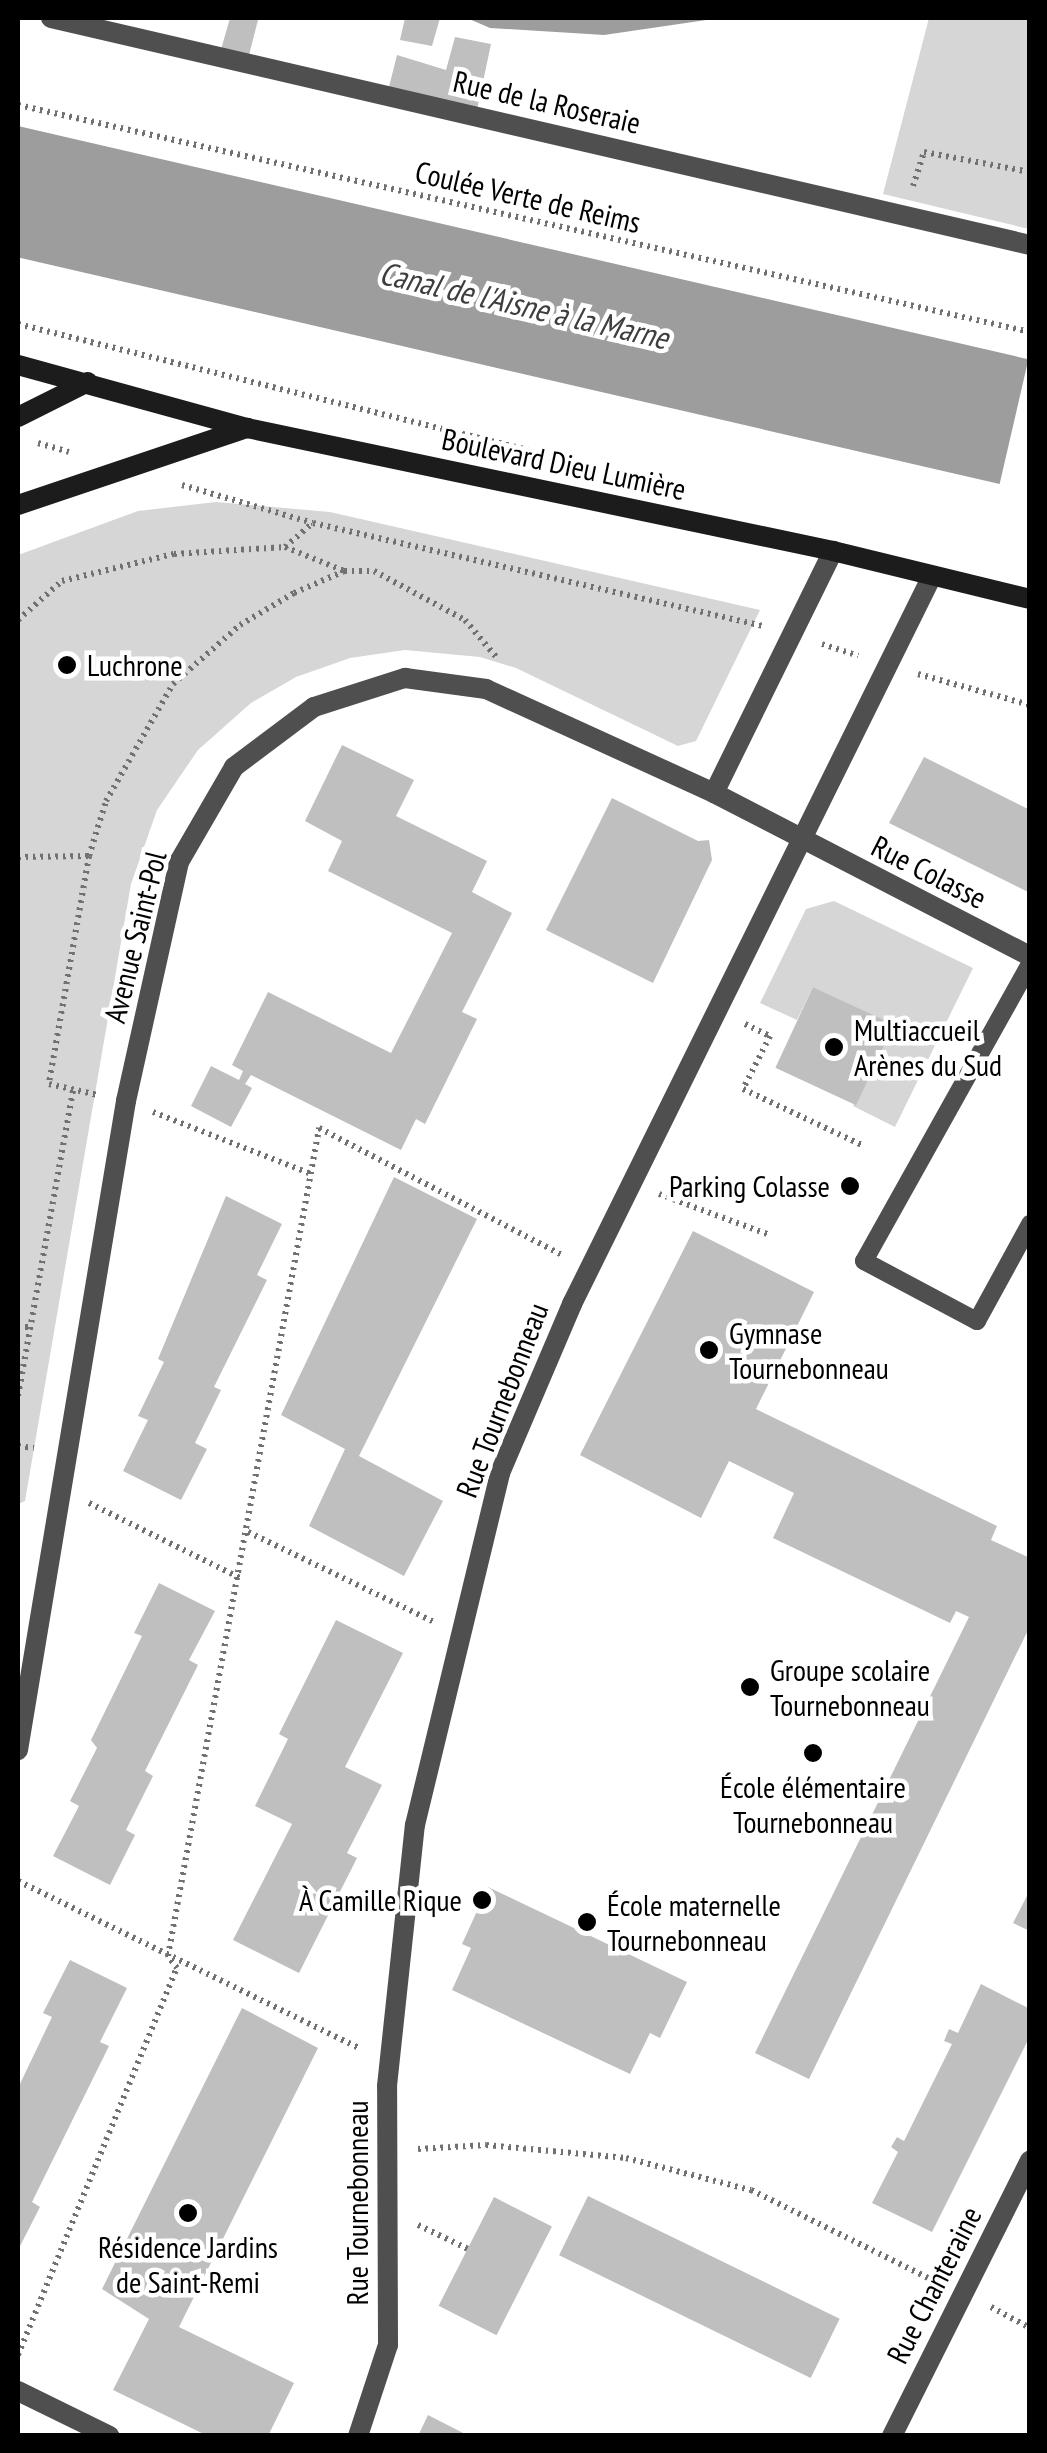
<!DOCTYPE html>
<meta charset="utf-8">
<style>
body{margin:0}
#map{position:relative;width:1047px;height:2453px;overflow:hidden;background:#fff;font-family:"PT Sans Narrow",sans-serif}
div>[style]{position:absolute}
[style*='--x']{left:calc(var(--x)*1px);top:calc(var(--y)*1px);width:calc(var(--w)*1px);rotate:calc(var(--a)*1deg)}
.green>*{inset:0;background:#d6d6d6}
.water>*{inset:0;background:#9d9d9d;transform-origin:0 0}
.building>*{inset:0;background:#bfbfbf;transform-origin:0 0}
.path>*{height:6px;margin-top:-3px;transform-origin:0;background:repeating-linear-gradient(90deg,#717171 0 2.5px,transparent 0 7.5px)}
.lane>*{height:18px;margin:-9px;padding:0 9px;transform-origin:9px;border-radius:9px;background:#4f4f4f}
.street>*{height:20px;margin:-10px;padding:0 10px;transform-origin:10px;border-radius:10px;background:#4f4f4f}
.secondary>*{height:20px;margin:-10px;padding:0 10px;transform-origin:10px;border-radius:10px;background:#1c1c1c}
.dots>*{width:28px;height:28px;translate:-50% -50%;box-sizing:border-box;border:5px solid #fff;border-radius:50%}
span{translate:-50% -50%;white-space:nowrap;text-align:center;line-height:1.15;-webkit-text-stroke:9px #fff;paint-order:stroke}
.street-label{font-size:30px;color:#000}
.poi-label{font-size:30px;color:#000}
.left{translate:0 -50%;text-align:left}
.right{translate:-100% -50%;text-align:right}
.water-label{font-size:32px;color:#3e3e3e;font-style:italic}
.frame{position:absolute;inset:0;border:20px solid #000;pointer-events:none}
</style>
<div id="map">
<div class="green">
<div style="clip-path:polygon(929px 18px,1029px 18px,1029px 229px,883px 194px)"></div>
<div style="clip-path:polygon(216px 502px,330px 512px,760px 610px,696px 741px,678px 746px,516px 668px,480px 657px,405px 650px,350px 658px,296px 677px,251px 703px,198px 750px,157px 810px,131px 884px,25px 1501px,18px 1504px,18px 555px,138px 511px)"></div>
<div style="clip-path:polygon(834px 901px,973px 968px,895px 1127px,853px 1106px,893px 1025px,813px 987px,797px 1020px,760px 1003px,806px 909px)"></div>
</div>
<div class="water">
<div style="clip-path:polygon(467px 18px,720px 18px,604px 35px,490px 28px)"></div>
<div style="left:18px;top:126px;width:1037px;height:128px;rotate:13deg"></div>
</div>
<div class="building">
<div style="clip-path:polygon(230px 18px,258px 20px,248px 59px,220px 53px)"></div>
<div style="clip-path:polygon(405px 18px,440px 18px,432px 46px,400px 40px)"></div>
<div style="clip-path:polygon(455px 37px,491px 44px,477px 110px,388px 91px,397px 55px,446px 70px)"></div>
<div style="clip-path:polygon(342px 745px,414px 780px,396px 816px,487px 861px,472px 892px,512px 913px,462px 1012px,477px 1019px,425px 1124px,416px 1119px,401px 1150px,251px 1075px,245px 1084px,252px 1088px,231px 1127px,191px 1106px,211px 1066px,239px 1080px,243px 1071px,232px 1065px,268px 992px,391px 1053px,452px 933px,328px 871px,342px 841px,305px 821px)"></div>
<div style="clip-path:polygon(924px 757px,1030px 810px,1030px 893px,889px 823px)"></div>
<div style="clip-path:polygon(612px 798px,698px 841px,709px 840px,712px 860px,653px 983px,546px 930px)"></div>
<div style="left:813px;top:987px;width:89px;height:89px;rotate:25deg"></div>
<div style="clip-path:polygon(394px 1177px,477px 1219px,359px 1456px,443px 1501px,404px 1576px,309px 1526px,345px 1449px,281px 1415px)"></div>
<div style="clip-path:polygon(226px 1196px,282px 1224px,257px 1275px,267px 1280px,214px 1387px,221px 1390px,195px 1443px,207px 1449px,181px 1500px,123px 1471px,148px 1420px,138px 1416px,164px 1362px,158px 1359px)"></div>
<div style="clip-path:polygon(693px 1231px,814px 1292px,756px 1409px,997px 1526px,991px 1540px,1030px 1558px,1030px 1626px,809px 2079px,755px 2053px,969px 1617px,956px 1611px,950px 1623px,773px 1538px,794px 1493px,729px 1461px,701px 1518px,580px 1455px)"></div>
<div style="clip-path:polygon(159px 1583px,215px 1611px,189px 1660px,198px 1665px,145px 1771px,153px 1776px,126px 1830px,135px 1835px,110px 1885px,53px 1856px,79px 1806px,70px 1801px,97px 1748px,91px 1740px,142px 1636px,134px 1633px)"></div>
<div style="clip-path:polygon(336px 1620px,403px 1653px,345px 1767px,382px 1785px,347px 1853px,357px 1858px,299px 1973px,233px 1940px,292px 1824px,255px 1806px,288px 1739px,279px 1734px)"></div>
<div style="clip-path:polygon(488px 1887px,687px 1982px,660px 2038px,650px 2033px,630px 2074px,452px 1990px,471px 1948px,462px 1944px)"></div>
<div style="clip-path:polygon(1030px 1890px,1030px 1931px,1013px 1923px)"></div>
<div style="clip-path:polygon(70px 1960px,127px 1988px,100px 2042px,109px 2046px,32px 2202px,40px 2207px,18px 2250px,18px 2088px,52px 2017px,43px 2013px)"></div>
<div style="clip-path:polygon(981px 1984px,1030px 2009px,1030px 2036px,932px 2232px,872px 2203px,898px 2152px,891px 2147px,897px 2137px,904px 2141px,952px 2044px,944px 2041px,949px 2029px,958px 2033px)"></div>
<div style="clip-path:polygon(242px 2008px,318px 2048px,179px 2327px,294px 2383px,268px 2436px,208px 2436px,113px 2390px,149px 2319px,102px 2289px)"></div>
<div style="left:588px;top:2196px;width:280px;height:66px;rotate:26deg"></div>
<div style="left:494px;top:2197px;width:65px;height:122px;rotate:27deg"></div>
<div style="clip-path:polygon(428px 2415px,469px 2436px,418px 2436px)"></div>
</div>
<div class="path">
<div style="--x:18;--y:105;--w:1037;--a:12.64"></div>
<div style="--x:913;--y:186;--w:36;--a:-72"></div>
<div style="--x:924;--y:152;--w:108;--a:10.7"></div>
<div style="--x:18;--y:324;--w:525;--a:13.88"></div>
<div style="--x:38;--y:443;--w:32;--a:16"></div>
<div style="--x:182;--y:485;--w:136;--a:16.2"></div>
<div style="--x:313;--y:523;--w:461;--a:12.9"></div>
<div style="--x:285;--y:547;--w:37;--a:-41"></div>
<div style="--x:18;--y:620;--w:59;--a:-41.6"></div>
<div style="--x:62;--y:581;--w:115;--a:-13.6"></div>
<div style="--x:174;--y:554;--w:111;--a:-3.6"></div>
<div style="--x:285;--y:547;--w:64;--a:22.1"></div>
<div style="--x:822;--y:644;--w:38;--a:18"></div>
<div style="--x:918;--y:674;--w:116;--a:15.5"></div>
<div style="--x:89;--y:856;--w:58;--a:-72.8"></div>
<div style="--x:106;--y:801;--w:135;--a:-60.2"></div>
<div style="--x:173;--y:684;--w:89;--a:-41.4"></div>
<div style="--x:240;--y:625;--w:63;--a:-30.7"></div>
<div style="--x:294;--y:593;--w:55;--a:-23.7"></div>
<div style="--x:344;--y:571;--w:30;--a:0"></div>
<div style="--x:374;--y:571;--w:103;--a:28.3"></div>
<div style="--x:465;--y:620;--w:51;--a:49.8"></div>
<div style="--x:18;--y:857;--w:71;--a:-0.8"></div>
<div style="--x:89;--y:856;--w:231;--a:100"></div>
<div style="--x:49;--y:1084;--w:50;--a:12.7"></div>
<div style="--x:745;--y:1024;--w:28;--a:26"></div>
<div style="--x:770;--y:1036;--w:59;--a:117"></div>
<div style="--x:743;--y:1089;--w:132;--a:25.2"></div>
<div style="--x:153;--y:1112;--w:170;--a:21.4"></div>
<div style="--x:659;--y:1194;--w:118;--a:20.3"></div>
<div style="--x:18;--y:1327;--w:12;--a:0"></div>
<div style="--x:18;--y:1396;--w:312;--a:-79.8"></div>
<div style="--x:18;--y:1446;--w:16;--a:7"></div>
<div style="--x:89;--y:1503;--w:169;--a:26.4"></div>
<div style="--x:248;--y:1532;--w:207;--a:25.8"></div>
<div style="--x:18;--y:1881;--w:382;--a:26.1"></div>
<div style="--x:418;--y:2149;--w:68;--a:-3.4"></div>
<div style="--x:486;--y:2145;--w:141;--a:5.3"></div>
<div style="--x:626;--y:2158;--w:129;--a:14.4"></div>
<div style="--x:751;--y:2190;--w:204;--a:26.4"></div>
<div style="--x:418;--y:2225;--w:55;--a:25.6"></div>
<div style="--x:991;--y:2307;--w:44;--a:28.3"></div>
<div style="--x:18;--y:2355;--w:418;--a:-67.7"></div>
<div style="--x:177;--y:1968;--w:15;--a:-127"></div>
<div style="--x:168;--y:1956;--w:842;--a:-79.66"></div>
<div style="--x:319;--y:1128;--w:274;--a:27.6"></div>
</div>
<div class="lane">
<div style="--x:1030;--y:964;--w:340;--a:119.2"></div>
<div style="--x:864;--y:1261;--w:128;--a:28"></div>
<div style="--x:977;--y:1321;--w:111;--a:-61.3"></div>
</div>
<div class="street">
<div style="--x:51;--y:18;--w:1005;--a:13.05"></div>
<div style="--x:714;--y:793;--w:270;--a:-63.8"></div>
<div style="--x:18;--y:1750;--w:658;--a:-80.55"></div>
<div style="--x:126;--y:1101;--w:245;--a:-77.5"></div>
<div style="--x:179;--y:862;--w:110;--a:-59.9"></div>
<div style="--x:234;--y:767;--w:100;--a:-36.9"></div>
<div style="--x:314;--y:707;--w:96;--a:-17.7"></div>
<div style="--x:405;--y:678;--w:82;--a:7.7"></div>
<div style="--x:486;--y:689;--w:251;--a:24.5"></div>
<div style="--x:714;--y:793;--w:356;--a:27.3"></div>
<div style="--x:18;--y:2391;--w:102;--a:26.1"></div>
<div style="--x:358;--y:2436;--w:96;--a:-71.8"></div>
<div style="--x:388;--y:2345;--w:259;--a:-90.2"></div>
<div style="--x:387;--y:2086;--w:262;--a:-83.9"></div>
<div style="--x:415;--y:1825;--w:362;--a:-76.4"></div>
<div style="--x:500;--y:1473;--w:184;--a:-66.9"></div>
<div style="--x:572;--y:1304;--w:812;--a:-63.69"></div>
<div style="--x:892;--y:2436;--w:308;--a:-63.4"></div>
</div>
<div class="secondary">
<div style="--x:18;--y:365;--w:238;--a:15.4"></div>
<div style="--x:247;--y:428;--w:599;--a:11.85"></div>
<div style="--x:833;--y:551;--w:203;--a:13.7"></div>
<div style="--x:18;--y:417;--w:78;--a:-26.6"></div>
<div style="--x:18;--y:505;--w:242;--a:-18.6"></div>
</div>
<div class="dots">
<div style="left:67px;top:665px;background:#000"></div>
<div style="left:834px;top:1047px;background:#000"></div>
<div style="left:850px;top:1186px;background:#000"></div>
<div style="left:709px;top:1350px;background:#000"></div>
<div style="left:750px;top:1687px;background:#000"></div>
<div style="left:813px;top:1753px;background:#000"></div>
<div style="left:482px;top:1900px;background:#000"></div>
<div style="left:587px;top:1922px;background:#000"></div>
<div style="left:188px;top:2213px;background:#000"></div>
</div>
<div class="street-label">
<span style="left:547px;top:102px;rotate:13deg">Rue de la Roseraie</span>
<span style="left:528px;top:197px;rotate:13deg">Coulée Verte de Reims</span>
<span style="left:564px;top:464px;rotate:12deg">Boulevard Dieu Lumière</span>
<span style="left:929px;top:872px;rotate:27deg">Rue Colasse</span>
<span style="left:135px;top:937px;rotate:-76deg">Avenue Saint-Pol</span>
<span style="left:502px;top:1400px;rotate:-69deg">Rue Tournebonneau</span>
<span style="left:357px;top:2203px;rotate:-90deg">Rue Tournebonneau</span>
<span style="left:934px;top:2285px;rotate:-63deg">Rue Chanteraine</span>
</div>
<div class="poi-label">
<span class="left" style="left:87px;top:665px">Luchrone</span>
<span class="left" style="left:854px;top:1047px">Multiaccueil<br>Arènes du Sud</span>
<span class="right" style="left:830px;top:1186px">Parking Colasse</span>
<span class="left" style="left:729px;top:1350px">Gymnase<br>Tournebonneau</span>
<span class="left" style="left:770px;top:1687px">Groupe scolaire<br>Tournebonneau</span>
<span style="left:813px;top:1804px">École élémentaire<br>Tournebonneau</span>
<span class="right" style="left:462px;top:1900px">À Camille Rique</span>
<span class="left" style="left:607px;top:1922px">École maternelle<br>Tournebonneau</span>
<span style="left:188px;top:2264px">Résidence Jardins<br>de Saint-Remi</span>
</div>
<div class="water-label">
<span style="left:524px;top:305px;rotate:13deg">Canal de l'Aisne à la Marne</span>
</div>
<div class="frame"></div>
</div>
